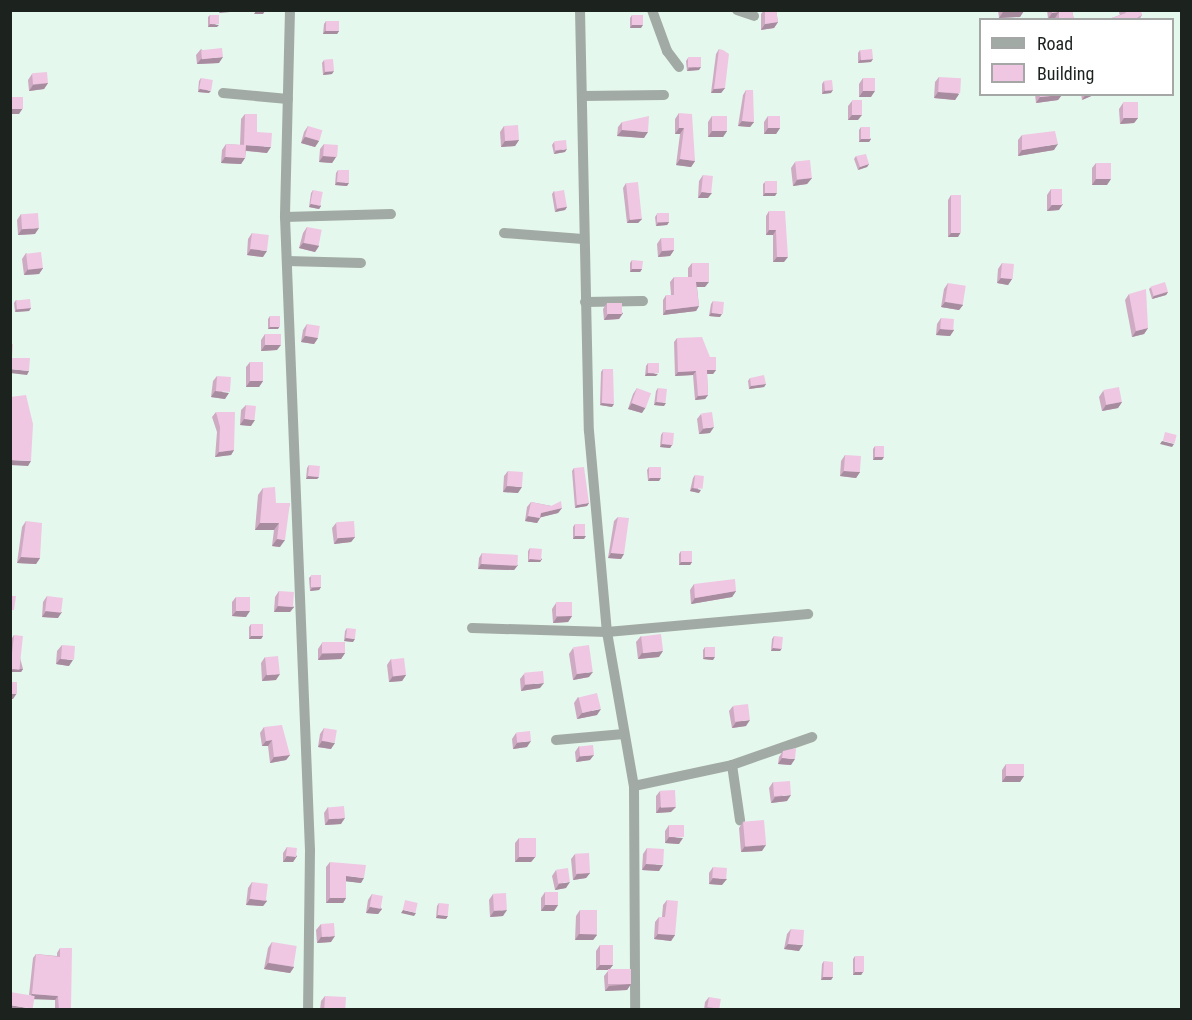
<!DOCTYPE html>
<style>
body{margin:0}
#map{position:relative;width:1192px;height:1020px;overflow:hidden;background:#e5f8ed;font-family:"Roboto Condensed",sans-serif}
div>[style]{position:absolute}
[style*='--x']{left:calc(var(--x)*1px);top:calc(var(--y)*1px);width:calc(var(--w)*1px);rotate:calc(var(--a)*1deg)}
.minor>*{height:10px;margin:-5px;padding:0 5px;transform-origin:5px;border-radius:5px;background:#a2aaa5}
.wall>*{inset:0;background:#ceabc3}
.shaded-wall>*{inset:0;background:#a78b9f}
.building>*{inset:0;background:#efc7e3;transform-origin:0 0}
span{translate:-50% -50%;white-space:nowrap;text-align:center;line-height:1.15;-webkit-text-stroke:4.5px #fff;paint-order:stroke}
.frame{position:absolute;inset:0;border:12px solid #1c231f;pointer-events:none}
.legend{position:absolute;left:979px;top:18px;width:195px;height:78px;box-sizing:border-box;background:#fff;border:2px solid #a4a7a5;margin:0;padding:8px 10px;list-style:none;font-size:18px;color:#1c231f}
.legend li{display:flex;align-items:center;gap:12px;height:30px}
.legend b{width:30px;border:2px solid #a4a7a5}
</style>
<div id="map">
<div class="minor">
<div style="--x:290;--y:10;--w:207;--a:91.4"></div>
<div style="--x:285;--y:217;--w:633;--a:87.74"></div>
<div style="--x:310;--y:850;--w:160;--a:90.7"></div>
<div style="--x:580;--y:10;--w:421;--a:88.8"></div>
<div style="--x:589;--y:431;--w:202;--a:84.9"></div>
<div style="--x:607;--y:632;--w:156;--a:80.1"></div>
<div style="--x:634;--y:786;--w:224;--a:89.7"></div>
<div style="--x:652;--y:10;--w:44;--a:69.9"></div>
<div style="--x:667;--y:51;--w:20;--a:53"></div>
<div style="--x:737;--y:10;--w:18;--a:19"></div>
<div style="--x:223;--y:93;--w:65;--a:5.3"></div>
<div style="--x:582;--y:96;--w:82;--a:-0.7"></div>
<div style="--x:285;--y:217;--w:106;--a:-1.6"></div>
<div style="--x:504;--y:233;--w:79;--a:4.3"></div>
<div style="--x:287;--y:261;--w:74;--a:1.5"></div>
<div style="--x:585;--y:302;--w:58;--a:-1"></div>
<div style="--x:472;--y:628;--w:135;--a:1.7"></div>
<div style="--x:607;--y:632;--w:202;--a:-5.1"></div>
<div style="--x:556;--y:740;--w:68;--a:-5"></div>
<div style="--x:732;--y:765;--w:56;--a:81.7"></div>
<div style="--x:634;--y:786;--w:100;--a:-12.1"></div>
<div style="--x:732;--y:765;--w:85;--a:-19.3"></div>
</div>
<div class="wall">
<div style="clip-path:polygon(764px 10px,776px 10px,778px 22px,774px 28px,761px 30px,761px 14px)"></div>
<div style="clip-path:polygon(998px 10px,1024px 10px,1020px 17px,999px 18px)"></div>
<div style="clip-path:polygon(1047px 10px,1072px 10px,1074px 20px,1055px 20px,1055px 18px,1048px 19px)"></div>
<div style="clip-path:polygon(1120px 10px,1140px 10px,1142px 15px,1139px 20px,1106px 20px,1120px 15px,1119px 13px)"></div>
<div style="clip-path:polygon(210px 15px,217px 27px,208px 27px,208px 17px)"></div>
<div style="clip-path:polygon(632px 15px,641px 28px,630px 28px,630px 18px)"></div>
<div style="clip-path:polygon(326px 21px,339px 31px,337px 34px,323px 34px,324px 24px)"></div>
<div style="clip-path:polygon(201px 49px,219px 63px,197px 64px,196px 55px)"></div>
<div style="clip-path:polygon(719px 49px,725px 88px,721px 93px,711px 93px,716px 54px)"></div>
<div style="clip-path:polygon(860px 50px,871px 62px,858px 63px,858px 53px)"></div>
<div style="clip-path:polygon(688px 58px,699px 70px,687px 71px,686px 61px)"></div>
<div style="clip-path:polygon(324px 60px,332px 74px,323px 75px,322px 63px)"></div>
<div style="clip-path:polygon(32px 74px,48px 83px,44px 89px,29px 91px,28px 80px)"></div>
<div style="clip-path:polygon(939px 77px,959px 94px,955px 100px,934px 98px,935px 82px)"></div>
<div style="clip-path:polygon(201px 78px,209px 93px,198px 92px,199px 81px)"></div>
<div style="clip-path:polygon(863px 78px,871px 97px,859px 97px,859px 84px)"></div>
<div style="clip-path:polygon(824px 81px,831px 93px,822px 94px,822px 84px)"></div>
<div style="clip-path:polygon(746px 90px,754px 122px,750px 127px,738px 126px,743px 95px)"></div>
<div style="clip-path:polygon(1035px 94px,1062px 94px,1058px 100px,1036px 103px)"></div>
<div style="clip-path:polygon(1081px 94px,1096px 94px,1082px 100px)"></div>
<div style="clip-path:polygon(852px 101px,858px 120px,848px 120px,848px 106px)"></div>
<div style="clip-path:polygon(1123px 103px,1138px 118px,1134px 123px,1120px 124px,1119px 109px)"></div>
<div style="clip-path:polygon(679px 113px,695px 161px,691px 167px,676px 165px,680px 134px,675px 134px,675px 119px)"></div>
<div style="clip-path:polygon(245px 114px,257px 132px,267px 153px,246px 151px,245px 158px,241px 164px,221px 163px,222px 150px,226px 144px,240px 145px,241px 119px)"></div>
<div style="clip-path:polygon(712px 116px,727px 131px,723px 137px,708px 137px,708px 122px)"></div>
<div style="clip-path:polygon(768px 116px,780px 128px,776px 134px,764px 134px,764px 122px)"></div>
<div style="clip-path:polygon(622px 122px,644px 138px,617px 136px,618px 127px)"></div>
<div style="clip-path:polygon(308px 126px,319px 141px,315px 147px,301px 143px,304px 132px)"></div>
<div style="clip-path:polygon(504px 126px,519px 140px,515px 146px,501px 147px,500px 132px)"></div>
<div style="clip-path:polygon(861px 127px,871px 139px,869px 142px,859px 142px,859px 130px)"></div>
<div style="clip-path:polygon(1022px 135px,1054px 150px,1018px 156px,1018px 140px)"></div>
<div style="clip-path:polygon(554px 142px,565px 152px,554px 154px,552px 145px)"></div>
<div style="clip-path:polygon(324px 144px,336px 157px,332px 163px,319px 162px,320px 149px)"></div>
<div style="clip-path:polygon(856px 156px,869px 164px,867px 167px,858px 170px,854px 159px)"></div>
<div style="clip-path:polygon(795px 162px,812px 178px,807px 184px,793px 186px,791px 168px)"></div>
<div style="clip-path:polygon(1096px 163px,1107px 185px,1092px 185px,1092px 168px)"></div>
<div style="clip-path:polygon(338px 170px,347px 186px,335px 185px,336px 173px)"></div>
<div style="clip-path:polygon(703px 175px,708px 198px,698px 198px,699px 181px)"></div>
<div style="clip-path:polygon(765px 182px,775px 196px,763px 196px,763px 184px)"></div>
<div style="clip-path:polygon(626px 183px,642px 219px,638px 223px,627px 223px,623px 188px)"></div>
<div style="clip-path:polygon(1051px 189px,1059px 210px,1047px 211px,1047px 195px)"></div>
<div style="clip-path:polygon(313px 190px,321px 206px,319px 209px,309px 207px,311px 193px)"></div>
<div style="clip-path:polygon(554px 191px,567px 207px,565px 210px,555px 212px,552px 194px)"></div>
<div style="clip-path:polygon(951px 195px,958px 237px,948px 237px,948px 200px)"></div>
<div style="clip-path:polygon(769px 211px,785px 211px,784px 262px,773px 262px,773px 235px,766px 235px,766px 216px)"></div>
<div style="clip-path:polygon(21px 214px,35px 234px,18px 235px,17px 220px)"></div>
<div style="clip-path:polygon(657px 214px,669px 222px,667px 225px,656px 226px,655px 217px)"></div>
<div style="clip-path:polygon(307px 227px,319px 246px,315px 252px,299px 248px,303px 233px)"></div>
<div style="clip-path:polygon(252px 233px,263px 257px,247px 255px,248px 239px)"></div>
<div style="clip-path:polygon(661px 238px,674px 250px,670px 256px,658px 257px,657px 244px)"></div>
<div style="clip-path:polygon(26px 253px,43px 268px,39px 274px,24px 275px,22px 259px)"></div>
<div style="clip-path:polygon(632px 260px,642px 269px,640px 272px,630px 272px,630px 263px)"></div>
<div style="clip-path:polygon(692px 263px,705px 287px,697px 287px,699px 306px,696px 311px,663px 315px,663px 300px,666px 295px,671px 295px,670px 282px,674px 277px,688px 277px,688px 268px)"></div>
<div style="clip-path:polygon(1002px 263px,1012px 279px,1008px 285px,997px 283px,998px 269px)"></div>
<div style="clip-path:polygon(948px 283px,963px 305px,959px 310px,941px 307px,944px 289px)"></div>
<div style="clip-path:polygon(1151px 287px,1168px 292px,1166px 295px,1152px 299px,1149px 289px)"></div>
<div style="clip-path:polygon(1129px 294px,1148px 328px,1144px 334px,1132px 337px,1125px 300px)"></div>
<div style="clip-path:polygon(16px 300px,31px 308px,29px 311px,15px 312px,14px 303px)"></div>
<div style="clip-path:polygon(713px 301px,720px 317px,709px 316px,711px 304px)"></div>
<div style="clip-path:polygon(607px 303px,623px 313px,619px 319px,604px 320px,603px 309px)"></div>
<div style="clip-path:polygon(270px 316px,278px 329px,268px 329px,268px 319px)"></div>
<div style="clip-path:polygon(941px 318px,954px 330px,950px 336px,936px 335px,937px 324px)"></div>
<div style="clip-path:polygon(307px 324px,318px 338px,314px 344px,301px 342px,303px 330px)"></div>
<div style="clip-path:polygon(265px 334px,277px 350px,261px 351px,261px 340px)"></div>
<div style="clip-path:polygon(677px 338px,716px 370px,713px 374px,707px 374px,708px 395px,705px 399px,695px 400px,693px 375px,675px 376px,674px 342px)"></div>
<div style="clip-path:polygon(250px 362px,263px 381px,259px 387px,246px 387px,246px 367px)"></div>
<div style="clip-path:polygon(648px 363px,656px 376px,645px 376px,646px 366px)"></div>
<div style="clip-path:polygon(603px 369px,612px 407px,600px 405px,601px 372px)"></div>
<div style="clip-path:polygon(217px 376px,225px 399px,211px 397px,213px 381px)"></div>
<div style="clip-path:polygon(750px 378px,766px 384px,764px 387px,749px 389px,748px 381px)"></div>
<div style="clip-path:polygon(637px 388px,642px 413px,628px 409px,633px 394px)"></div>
<div style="clip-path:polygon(658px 388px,664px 406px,654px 405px,656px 391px)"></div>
<div style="clip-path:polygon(1103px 391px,1122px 402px,1118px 408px,1102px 411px,1099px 397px)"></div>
<div style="clip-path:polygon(246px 405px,251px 426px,240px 425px,241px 410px)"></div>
<div style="clip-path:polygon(216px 412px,234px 450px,231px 455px,215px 457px,217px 432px,212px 417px)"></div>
<div style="clip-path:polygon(701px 414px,710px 433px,699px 434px,697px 419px)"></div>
<div style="clip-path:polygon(663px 432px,672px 445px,670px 448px,660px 447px,661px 435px)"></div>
<div style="clip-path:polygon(875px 446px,882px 460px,873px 460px,873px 449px)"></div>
<div style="clip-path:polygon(845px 455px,860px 472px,856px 478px,840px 476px,841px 461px)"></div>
<div style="clip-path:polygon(309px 465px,319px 477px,317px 479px,306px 479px,307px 468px)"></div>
<div style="clip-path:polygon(649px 467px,659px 481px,648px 481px,647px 470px)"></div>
<div style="clip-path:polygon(574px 468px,589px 503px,587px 506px,575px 508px,572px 471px)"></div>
<div style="clip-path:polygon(508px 471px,518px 493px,503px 492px,504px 476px)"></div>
<div style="clip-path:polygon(695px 475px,699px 493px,690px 491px,693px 478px)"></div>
<div style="clip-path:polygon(263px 488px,276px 503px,290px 503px,280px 547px,272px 546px,274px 530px,255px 530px,258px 495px)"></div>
<div style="clip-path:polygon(531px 502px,562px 508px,558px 513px,541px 517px,537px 523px,525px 521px,527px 507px)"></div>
<div style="clip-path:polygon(618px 517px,621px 559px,608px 558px,614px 521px)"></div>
<div style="clip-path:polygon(26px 521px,40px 558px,36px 564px,17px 563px,22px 527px)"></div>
<div style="clip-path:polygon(336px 523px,355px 537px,351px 542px,334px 544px,332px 528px)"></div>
<div style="clip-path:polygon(575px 524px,584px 539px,573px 539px,573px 527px)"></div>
<div style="clip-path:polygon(530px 548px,542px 559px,540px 562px,528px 562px,528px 551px)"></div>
<div style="clip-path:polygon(681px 551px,692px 562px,690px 565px,679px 565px,679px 554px)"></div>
<div style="clip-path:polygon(482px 553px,518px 565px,514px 570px,478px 569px,479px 558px)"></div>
<div style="clip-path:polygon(311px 576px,321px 587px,319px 590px,310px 591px,309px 578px)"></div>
<div style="clip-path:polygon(694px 584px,736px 591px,732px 597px,691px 604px,690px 590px)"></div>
<div style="clip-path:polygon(279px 591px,294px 607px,290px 612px,274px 612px,275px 597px)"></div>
<div style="clip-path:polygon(47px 596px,58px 618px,42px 617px,43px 602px)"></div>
<div style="clip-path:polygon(236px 597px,246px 617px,232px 616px,232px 602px)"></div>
<div style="clip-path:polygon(556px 603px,572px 616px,568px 622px,553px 623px,552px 609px)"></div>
<div style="clip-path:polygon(251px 624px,263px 636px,261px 639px,249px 639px,249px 627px)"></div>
<div style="clip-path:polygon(347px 628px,353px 642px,344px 641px,345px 631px)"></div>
<div style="clip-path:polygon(14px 635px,23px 669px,21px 672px,11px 672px,12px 638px)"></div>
<div style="clip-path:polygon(641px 636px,659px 657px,638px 659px,636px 642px)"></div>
<div style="clip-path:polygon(774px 636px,782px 648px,780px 651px,771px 651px,772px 639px)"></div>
<div style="clip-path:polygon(322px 643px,345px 653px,341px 659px,318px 660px,318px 649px)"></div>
<div style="clip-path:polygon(62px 645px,69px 666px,56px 664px,57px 651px)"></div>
<div style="clip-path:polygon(705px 647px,713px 660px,703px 659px,703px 650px)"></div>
<div style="clip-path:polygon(573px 648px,589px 677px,573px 680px,569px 654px)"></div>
<div style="clip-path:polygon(265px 657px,276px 680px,262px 681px,261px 663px)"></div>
<div style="clip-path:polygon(391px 659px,406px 675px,402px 681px,389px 682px,387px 665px)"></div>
<div style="clip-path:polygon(524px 674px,540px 688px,521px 691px,520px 679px)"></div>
<div style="clip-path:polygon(578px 697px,597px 715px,577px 719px,574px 703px)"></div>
<div style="clip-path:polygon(733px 706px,746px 726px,732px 728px,729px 711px)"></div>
<div style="clip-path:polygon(264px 727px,290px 755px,286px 760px,270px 763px,268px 746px,262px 746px,260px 733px)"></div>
<div style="clip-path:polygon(324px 728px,331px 749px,318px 747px,320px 734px)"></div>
<div style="clip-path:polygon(516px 733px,527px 747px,513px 749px,512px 739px)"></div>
<div style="clip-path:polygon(579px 746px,590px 760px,576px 762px,575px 752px)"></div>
<div style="clip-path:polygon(783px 751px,791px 765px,778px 764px,779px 757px)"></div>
<div style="clip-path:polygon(1006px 764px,1024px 776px,1020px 782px,1002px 782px,1002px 770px)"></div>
<div style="clip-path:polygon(773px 782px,787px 801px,771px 803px,769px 788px)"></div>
<div style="clip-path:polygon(660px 791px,671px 812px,656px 813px,656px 796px)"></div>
<div style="clip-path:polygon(328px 807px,341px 824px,325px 825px,324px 813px)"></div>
<div style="clip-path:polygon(743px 822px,762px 851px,741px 852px,739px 828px)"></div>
<div style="clip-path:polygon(669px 825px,679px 844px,665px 843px,665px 831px)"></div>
<div style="clip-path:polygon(519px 838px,536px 856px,531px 862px,515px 862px,515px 843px)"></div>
<div style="clip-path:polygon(287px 847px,297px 856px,293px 862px,283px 862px,283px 853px)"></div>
<div style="clip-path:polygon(647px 848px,659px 871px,642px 870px,643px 854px)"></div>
<div style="clip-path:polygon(575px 854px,590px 873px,586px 878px,573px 880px,571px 859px)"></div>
<div style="clip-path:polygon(330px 862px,361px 883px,346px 881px,346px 898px,343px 903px,326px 903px,326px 867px)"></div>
<div style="clip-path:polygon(713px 867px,722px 885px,709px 884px,709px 873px)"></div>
<div style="clip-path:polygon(556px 870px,566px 888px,555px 890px,552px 876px)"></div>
<div style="clip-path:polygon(252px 882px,267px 901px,263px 906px,246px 905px,248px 888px)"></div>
<div style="clip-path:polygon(545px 892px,558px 905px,554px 911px,541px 911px,541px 898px)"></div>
<div style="clip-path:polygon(372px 894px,382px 909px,378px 914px,366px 913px,368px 900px)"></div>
<div style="clip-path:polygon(493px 894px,503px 916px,490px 917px,489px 900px)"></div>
<div style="clip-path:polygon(667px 900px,675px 935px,671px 941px,654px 939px,655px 922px,659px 917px,662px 917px,663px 905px)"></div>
<div style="clip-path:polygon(439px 903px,446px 919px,436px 918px,437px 906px)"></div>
<div style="clip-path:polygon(580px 910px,597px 935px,593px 940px,575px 940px,576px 916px)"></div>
<div style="clip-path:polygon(321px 924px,331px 942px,317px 943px,316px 930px)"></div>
<div style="clip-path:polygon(791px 929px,799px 951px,784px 949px,787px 934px)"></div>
<div style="clip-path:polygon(272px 942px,294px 967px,290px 973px,264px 969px,268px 948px)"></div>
<div style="clip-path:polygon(600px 945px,613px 965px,609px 970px,596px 970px,596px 951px)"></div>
<div style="clip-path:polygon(60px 948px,71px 1010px,55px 1010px,55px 1000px,29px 995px,33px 958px,36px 954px,57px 956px,57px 953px)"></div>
<div style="clip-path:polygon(855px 956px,863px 972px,861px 975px,853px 975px,853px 959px)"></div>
<div style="clip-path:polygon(824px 961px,833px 977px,831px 980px,821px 980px,822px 964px)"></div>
<div style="clip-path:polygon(608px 971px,631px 984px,627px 990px,605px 991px,604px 976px)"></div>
<div style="clip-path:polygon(325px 996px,345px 1010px,320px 1010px,321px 1001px)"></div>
<div style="clip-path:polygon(709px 997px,719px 1010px,704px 1010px,705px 1002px)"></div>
</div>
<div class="shaded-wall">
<div style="clip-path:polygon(221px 10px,231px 10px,230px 12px,219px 13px)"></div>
<div style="clip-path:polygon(256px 11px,265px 11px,263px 14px,254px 14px)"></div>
<div style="clip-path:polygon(1024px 11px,1020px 17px,999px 18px,1003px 12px)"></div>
<div style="clip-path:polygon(1059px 12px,1055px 18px,1048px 19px,1052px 13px)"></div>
<div style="clip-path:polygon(778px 22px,774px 28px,761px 30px,765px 24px)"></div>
<div style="clip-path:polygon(210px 24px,219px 25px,217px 27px,208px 27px)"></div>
<div style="clip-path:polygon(632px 25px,643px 25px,641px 28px,630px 28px)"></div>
<div style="clip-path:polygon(325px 31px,339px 31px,337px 34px,323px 34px)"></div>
<div style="clip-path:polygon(223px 57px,219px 63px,197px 64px,201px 59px)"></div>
<div style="clip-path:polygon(873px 59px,871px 62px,858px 63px,860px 60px)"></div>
<div style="clip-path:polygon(701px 67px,699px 70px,687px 71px,689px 68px)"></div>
<div style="clip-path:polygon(334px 71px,332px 74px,323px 75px,325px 72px)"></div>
<div style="clip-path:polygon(48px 83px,44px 89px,29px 91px,33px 85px)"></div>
<div style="clip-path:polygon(725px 88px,721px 93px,711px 93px,714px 89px)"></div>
<div style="clip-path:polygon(200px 89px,211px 91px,209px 93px,198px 92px)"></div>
<div style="clip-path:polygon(833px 90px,831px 93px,822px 94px,824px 91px)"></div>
<div style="clip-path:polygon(863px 91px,875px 91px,871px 97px,859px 97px)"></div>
<div style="clip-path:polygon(938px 92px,959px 94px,955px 100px,934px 98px)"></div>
<div style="clip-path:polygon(1086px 94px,1096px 94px,1082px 100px)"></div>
<div style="clip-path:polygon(1062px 95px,1058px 100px,1036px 103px,1040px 97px)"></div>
<div style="clip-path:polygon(23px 108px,19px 114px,10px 114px,10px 109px)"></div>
<div style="clip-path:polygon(852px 115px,862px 115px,858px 120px,848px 120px)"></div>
<div style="clip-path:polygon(1124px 118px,1138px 118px,1134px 123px,1120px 124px)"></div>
<div style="clip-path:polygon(742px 121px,754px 122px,750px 127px,738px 126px)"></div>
<div style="clip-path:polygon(679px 128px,684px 128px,680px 134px,675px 134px)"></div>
<div style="clip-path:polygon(768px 128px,780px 128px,776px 134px,764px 134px)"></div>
<div style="clip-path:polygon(622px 130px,648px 132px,644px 138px,617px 136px)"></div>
<div style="clip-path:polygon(712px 131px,727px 131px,723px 137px,708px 137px)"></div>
<div style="clip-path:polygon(305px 137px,319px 141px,315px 147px,301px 143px)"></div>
<div style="clip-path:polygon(861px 139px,871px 139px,869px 142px,859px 142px)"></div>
<div style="clip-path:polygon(519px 140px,515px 146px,501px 147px,505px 141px)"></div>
<div style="clip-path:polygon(1058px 144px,1054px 150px,1018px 156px,1022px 150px)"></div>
<div style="clip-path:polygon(244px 145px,271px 147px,267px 153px,240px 150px)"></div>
<div style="clip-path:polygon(567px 149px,565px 152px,554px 154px,556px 151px)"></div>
<div style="clip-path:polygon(323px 156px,336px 157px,332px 163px,319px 162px)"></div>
<div style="clip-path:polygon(225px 157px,245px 158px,241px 164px,221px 163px)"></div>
<div style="clip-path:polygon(680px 159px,695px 161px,691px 167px,676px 165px)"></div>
<div style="clip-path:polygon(869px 164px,867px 167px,858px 170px,860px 167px)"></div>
<div style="clip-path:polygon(812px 178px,807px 184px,793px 186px,797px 180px)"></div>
<div style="clip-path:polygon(1096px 179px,1111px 179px,1107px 185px,1092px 185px)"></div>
<div style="clip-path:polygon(337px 182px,349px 183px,347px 186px,335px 185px)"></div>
<div style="clip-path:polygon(702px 192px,712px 193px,708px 198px,698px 198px)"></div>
<div style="clip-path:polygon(765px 193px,777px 193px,775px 196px,763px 196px)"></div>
<div style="clip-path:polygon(311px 204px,321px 206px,319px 209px,309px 207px)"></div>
<div style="clip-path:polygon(1063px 204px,1059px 210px,1047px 211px,1052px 205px)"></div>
<div style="clip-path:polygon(567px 207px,565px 210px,555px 212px,557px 209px)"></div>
<div style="clip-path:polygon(630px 219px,642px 219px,638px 223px,627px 223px)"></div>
<div style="clip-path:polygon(669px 222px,667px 225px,656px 226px,658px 223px)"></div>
<div style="clip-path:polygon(39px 228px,35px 234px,18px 235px,22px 229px)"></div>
<div style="clip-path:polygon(769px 230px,776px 230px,773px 235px,766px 235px)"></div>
<div style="clip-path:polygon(961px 232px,958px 237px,948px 237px,951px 233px)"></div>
<div style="clip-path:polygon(303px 243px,319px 246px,315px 252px,299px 248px)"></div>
<div style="clip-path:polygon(251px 249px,267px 251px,263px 257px,247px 255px)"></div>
<div style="clip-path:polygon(674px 250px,670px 256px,658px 257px,662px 251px)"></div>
<div style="clip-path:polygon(777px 257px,788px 257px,784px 262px,773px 262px)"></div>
<div style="clip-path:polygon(43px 268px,39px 274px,24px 275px,28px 269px)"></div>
<div style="clip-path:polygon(632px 269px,642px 269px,640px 272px,630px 272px)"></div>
<div style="clip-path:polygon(1001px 278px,1012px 279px,1008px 285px,997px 283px)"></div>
<div style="clip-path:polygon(696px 282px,709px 282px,705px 287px,693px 287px)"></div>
<div style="clip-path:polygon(1168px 292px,1166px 295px,1152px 299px,1154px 296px)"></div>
<div style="clip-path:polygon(945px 302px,963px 305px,959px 310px,941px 307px)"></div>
<div style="clip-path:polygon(699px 306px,696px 311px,663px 315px,666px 310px)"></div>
<div style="clip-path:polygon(31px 308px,29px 311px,15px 312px,17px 309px)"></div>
<div style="clip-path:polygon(623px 313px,619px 319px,604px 320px,608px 314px)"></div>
<div style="clip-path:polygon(711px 313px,722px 314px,720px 317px,709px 316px)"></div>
<div style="clip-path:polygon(280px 326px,278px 329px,268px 329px,270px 327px)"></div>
<div style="clip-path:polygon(1148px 328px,1144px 334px,1132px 337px,1136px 331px)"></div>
<div style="clip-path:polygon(940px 329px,954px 330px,950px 336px,936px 335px)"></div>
<div style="clip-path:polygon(305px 336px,318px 338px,314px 344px,301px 342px)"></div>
<div style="clip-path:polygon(265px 345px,281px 345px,277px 350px,261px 351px)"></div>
<div style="clip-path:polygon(10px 369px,29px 371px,27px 375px,10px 373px)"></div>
<div style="clip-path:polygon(707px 370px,716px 370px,713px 374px,704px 374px)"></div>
<div style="clip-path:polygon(696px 371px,693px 375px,675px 376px,678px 372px)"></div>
<div style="clip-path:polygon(647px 373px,658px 374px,656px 376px,645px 376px)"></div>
<div style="clip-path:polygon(250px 381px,263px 381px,259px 387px,246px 387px)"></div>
<div style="clip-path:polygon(766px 384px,764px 387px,749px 389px,751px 386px)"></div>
<div style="clip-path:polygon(215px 391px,229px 393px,225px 399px,211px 397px)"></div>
<div style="clip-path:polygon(708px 395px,705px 399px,695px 400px,698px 396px)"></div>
<div style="clip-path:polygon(656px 402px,666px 403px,664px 406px,654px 405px)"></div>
<div style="clip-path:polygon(1122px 402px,1118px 408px,1102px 411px,1106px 405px)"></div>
<div style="clip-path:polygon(602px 403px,614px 404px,612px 407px,600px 405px)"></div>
<div style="clip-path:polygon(632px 403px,646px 407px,642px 413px,628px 409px)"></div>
<div style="clip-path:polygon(244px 419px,255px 420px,251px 426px,240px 425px)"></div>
<div style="clip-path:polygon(714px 427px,710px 433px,699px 434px,703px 429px)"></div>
<div style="clip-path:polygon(1162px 441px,1174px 444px,1172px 447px,1160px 444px)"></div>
<div style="clip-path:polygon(662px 444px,672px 445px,670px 448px,660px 447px)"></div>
<div style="clip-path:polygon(234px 450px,231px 455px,215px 457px,219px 452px)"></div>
<div style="clip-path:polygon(875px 457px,884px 457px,882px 460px,873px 460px)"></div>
<div style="clip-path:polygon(10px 460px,31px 461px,28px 466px,10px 465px)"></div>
<div style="clip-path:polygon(844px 471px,860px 472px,856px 478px,840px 476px)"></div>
<div style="clip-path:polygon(308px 476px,319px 477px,317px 479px,306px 479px)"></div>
<div style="clip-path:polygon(650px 478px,661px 478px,659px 481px,648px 481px)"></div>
<div style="clip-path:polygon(507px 486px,522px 487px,518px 493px,503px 492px)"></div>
<div style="clip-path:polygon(692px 488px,701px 490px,699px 493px,690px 491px)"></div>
<div style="clip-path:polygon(589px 503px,587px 506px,575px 508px,577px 505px)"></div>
<div style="clip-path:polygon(562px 508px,558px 513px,538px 518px,541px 513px)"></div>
<div style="clip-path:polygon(528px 516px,540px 518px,537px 523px,525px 521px)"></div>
<div style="clip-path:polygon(260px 523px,279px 523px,274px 530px,255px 530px)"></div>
<div style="clip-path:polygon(575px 536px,586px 536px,584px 539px,573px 539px)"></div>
<div style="clip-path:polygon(355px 537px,351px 542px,334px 544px,338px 538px)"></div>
<div style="clip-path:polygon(277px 539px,285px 540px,280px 547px,272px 546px)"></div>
<div style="clip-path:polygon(611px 553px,624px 554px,621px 559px,608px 558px)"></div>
<div style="clip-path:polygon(21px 557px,40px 558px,36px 564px,17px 563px)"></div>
<div style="clip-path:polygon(530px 559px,542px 559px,540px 562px,528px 562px)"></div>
<div style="clip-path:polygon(681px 562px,692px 562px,690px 565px,679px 565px)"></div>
<div style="clip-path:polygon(481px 564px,518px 565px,514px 570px,478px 569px)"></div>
<div style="clip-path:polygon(321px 587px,319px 590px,310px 591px,312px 588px)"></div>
<div style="clip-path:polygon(736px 591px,732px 597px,691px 604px,695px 598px)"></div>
<div style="clip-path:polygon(278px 606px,294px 607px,290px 612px,274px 612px)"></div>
<div style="clip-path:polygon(46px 611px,62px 612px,58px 618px,42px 617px)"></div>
<div style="clip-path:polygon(236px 611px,250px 611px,246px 617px,232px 616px)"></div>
<div style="clip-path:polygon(572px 616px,568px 622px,553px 623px,557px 617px)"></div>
<div style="clip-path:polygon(251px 636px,263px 636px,261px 639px,249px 639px)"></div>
<div style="clip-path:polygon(346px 638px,355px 639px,353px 642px,344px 641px)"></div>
<div style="clip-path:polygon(773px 648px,782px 648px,780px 651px,771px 651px)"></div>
<div style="clip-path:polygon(663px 651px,659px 657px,638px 659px,642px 653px)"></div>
<div style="clip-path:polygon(345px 653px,341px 659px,318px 660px,322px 654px)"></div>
<div style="clip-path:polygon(705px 657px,715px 657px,713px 660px,703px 659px)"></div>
<div style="clip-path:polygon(60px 659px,73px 660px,69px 666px,56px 664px)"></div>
<div style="clip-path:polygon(13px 669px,23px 669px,21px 672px,11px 672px)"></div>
<div style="clip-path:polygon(593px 672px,589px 677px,573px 680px,577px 674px)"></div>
<div style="clip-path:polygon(280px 674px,276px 680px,262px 681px,266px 675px)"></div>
<div style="clip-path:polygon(406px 675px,402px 681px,389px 682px,393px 676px)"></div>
<div style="clip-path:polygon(544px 683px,540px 688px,521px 691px,525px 685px)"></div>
<div style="clip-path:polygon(17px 693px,13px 699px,10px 699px,10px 694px)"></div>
<div style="clip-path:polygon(601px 709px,597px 715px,577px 719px,582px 713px)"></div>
<div style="clip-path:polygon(750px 720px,746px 726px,732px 728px,736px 722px)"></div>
<div style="clip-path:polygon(272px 740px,268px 746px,262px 746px,266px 741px)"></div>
<div style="clip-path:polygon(322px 741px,335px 743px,331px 749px,318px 747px)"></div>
<div style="clip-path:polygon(531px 741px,527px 747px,513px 749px,517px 743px)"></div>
<div style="clip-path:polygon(290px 755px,286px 760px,270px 763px,274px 757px)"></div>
<div style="clip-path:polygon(594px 755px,590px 760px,576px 762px,580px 756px)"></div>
<div style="clip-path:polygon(782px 758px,795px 759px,791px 765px,778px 764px)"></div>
<div style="clip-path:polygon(1006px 776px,1024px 776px,1020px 782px,1002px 782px)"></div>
<div style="clip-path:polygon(791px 795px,787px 801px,771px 803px,775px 797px)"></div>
<div style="clip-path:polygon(660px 807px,676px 807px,671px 812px,656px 813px)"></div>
<div style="clip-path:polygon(345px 818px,341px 824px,325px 825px,329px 819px)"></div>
<div style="clip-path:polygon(669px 837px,683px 838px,679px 844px,665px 843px)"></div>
<div style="clip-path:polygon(766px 845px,762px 851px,741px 852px,745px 846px)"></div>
<div style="clip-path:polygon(287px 856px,297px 856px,293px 862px,283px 862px)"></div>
<div style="clip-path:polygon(536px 856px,531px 862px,515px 862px,519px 857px)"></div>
<div style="clip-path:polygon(646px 864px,663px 865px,659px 871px,642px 870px)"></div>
<div style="clip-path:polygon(590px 873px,586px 878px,573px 880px,577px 874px)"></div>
<div style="clip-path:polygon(346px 876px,364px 878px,361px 883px,343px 881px)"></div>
<div style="clip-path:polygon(713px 878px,727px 879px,722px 885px,709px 884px)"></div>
<div style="clip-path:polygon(570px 882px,566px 888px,555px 890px,559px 884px)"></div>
<div style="clip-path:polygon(330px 898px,346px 898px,343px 903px,326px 903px)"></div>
<div style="clip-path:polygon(250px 899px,267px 901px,263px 906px,246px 905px)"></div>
<div style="clip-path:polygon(545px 905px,558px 905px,554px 911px,541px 911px)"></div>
<div style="clip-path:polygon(370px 907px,382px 909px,378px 914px,366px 913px)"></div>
<div style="clip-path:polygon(403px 910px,416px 913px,414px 916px,401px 913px)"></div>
<div style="clip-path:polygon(507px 910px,503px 916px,490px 917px,494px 911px)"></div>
<div style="clip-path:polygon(438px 915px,448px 916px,446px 919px,436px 918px)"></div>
<div style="clip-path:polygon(579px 934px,597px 935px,593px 940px,575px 940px)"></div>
<div style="clip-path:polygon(658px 934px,675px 935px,671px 941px,654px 939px)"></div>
<div style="clip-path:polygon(335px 936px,331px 942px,317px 943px,321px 937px)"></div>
<div style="clip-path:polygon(788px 944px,803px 945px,799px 951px,784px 949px)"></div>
<div style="clip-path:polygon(268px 963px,294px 967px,290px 973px,264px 969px)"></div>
<div style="clip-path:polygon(600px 965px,613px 965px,609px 970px,596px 970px)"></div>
<div style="clip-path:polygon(855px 972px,863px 972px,861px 975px,853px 975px)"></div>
<div style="clip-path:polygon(823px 977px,833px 977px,831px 980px,821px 980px)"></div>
<div style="clip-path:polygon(631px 984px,627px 990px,605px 991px,609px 986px)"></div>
<div style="clip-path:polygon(32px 994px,58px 996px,55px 1000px,29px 999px)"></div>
<div style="clip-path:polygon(10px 1005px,33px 1009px,32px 1010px,10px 1010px)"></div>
</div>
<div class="building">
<div style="clip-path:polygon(765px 10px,776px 10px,778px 22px,765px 24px)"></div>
<div style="clip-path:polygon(1003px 10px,1024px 10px,1024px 11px,1003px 12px)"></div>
<div style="clip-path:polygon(1052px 10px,1072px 10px,1074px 20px,1059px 20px,1059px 12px,1052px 13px)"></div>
<div style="clip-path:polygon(1124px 10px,1140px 10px,1142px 15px,1133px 20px,1106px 20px,1126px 13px)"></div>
<div style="left:210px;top:15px;width:9px;height:9px"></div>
<div style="left:632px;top:15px;width:11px;height:10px"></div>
<div style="left:326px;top:21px;width:13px;height:10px"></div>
<div style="left:222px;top:48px;width:9px;height:21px;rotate:84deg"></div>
<div style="clip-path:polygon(719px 49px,723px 50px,729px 54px,725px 88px,714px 89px)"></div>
<div style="left:872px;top:49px;width:10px;height:12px;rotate:84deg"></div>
<div style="left:701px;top:57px;width:10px;height:13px;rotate:90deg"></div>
<div style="left:333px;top:59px;width:12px;height:9px;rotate:85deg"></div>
<div style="left:47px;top:72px;width:11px;height:15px;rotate:85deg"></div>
<div style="left:939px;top:77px;width:22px;height:15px;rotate:3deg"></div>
<div style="left:201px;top:78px;width:12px;height:11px;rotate:9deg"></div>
<div style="left:863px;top:78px;width:12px;height:13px"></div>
<div style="left:832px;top:80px;width:10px;height:8px;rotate:84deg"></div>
<div style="clip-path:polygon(746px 90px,753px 90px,754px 122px,742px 121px)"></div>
<div style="clip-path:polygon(1039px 94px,1062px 94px,1062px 95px,1040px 97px)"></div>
<div style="left:10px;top:97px;width:13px;height:12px"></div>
<div style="left:862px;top:100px;width:15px;height:10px;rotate:90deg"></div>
<div style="left:1138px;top:102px;width:16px;height:15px;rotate:90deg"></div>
<div style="clip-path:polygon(679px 113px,692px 114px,695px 161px,680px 159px,684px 128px,679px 128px)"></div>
<div style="clip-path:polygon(245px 114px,257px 114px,257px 132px,272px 133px,271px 147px,244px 145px)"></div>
<div style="clip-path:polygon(649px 116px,648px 132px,622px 130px,622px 122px)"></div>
<div style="left:712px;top:116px;width:15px;height:15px"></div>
<div style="left:768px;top:116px;width:12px;height:12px"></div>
<div style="left:518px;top:125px;width:15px;height:14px;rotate:86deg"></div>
<div style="left:308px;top:126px;width:15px;height:11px;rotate:16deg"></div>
<div style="left:861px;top:127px;width:9px;height:12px"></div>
<div style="clip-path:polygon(1055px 131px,1058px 144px,1022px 150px,1022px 135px)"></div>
<div style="left:566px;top:140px;width:9px;height:12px;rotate:84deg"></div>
<div style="left:226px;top:144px;width:20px;height:13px;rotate:3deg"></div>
<div style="left:324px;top:144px;width:14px;height:12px;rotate:4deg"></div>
<div style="clip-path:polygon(866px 154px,869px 164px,860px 167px,856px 156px)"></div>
<div style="left:810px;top:160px;width:18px;height:15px;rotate:84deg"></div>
<div style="left:1096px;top:163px;width:15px;height:16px"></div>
<div style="clip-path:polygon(338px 170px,349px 170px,349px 183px,337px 182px)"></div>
<div style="left:703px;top:175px;width:10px;height:17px;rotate:6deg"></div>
<div style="left:777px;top:181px;width:12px;height:12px;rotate:90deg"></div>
<div style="left:638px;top:182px;width:37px;height:12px;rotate:84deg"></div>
<div style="left:1051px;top:189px;width:11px;height:16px"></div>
<div style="left:313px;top:190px;width:10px;height:14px;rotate:11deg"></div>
<div style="left:564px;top:190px;width:17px;height:10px;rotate:80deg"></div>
<div style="left:951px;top:195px;width:10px;height:38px"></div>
<div style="clip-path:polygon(769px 211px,785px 211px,788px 257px,777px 257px,776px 230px,769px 230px)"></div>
<div style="left:38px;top:213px;width:15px;height:17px;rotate:86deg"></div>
<div style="left:669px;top:213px;width:9px;height:12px;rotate:90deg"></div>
<div style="left:307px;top:227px;width:15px;height:16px;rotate:11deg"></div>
<div style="left:252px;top:233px;width:17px;height:16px;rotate:7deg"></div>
<div style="clip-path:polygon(661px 238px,674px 238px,674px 250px,662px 251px)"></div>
<div style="left:41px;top:252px;width:16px;height:15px;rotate:83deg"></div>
<div style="clip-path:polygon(632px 260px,643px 261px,642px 269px,632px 269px)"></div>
<div style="clip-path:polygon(692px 263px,709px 263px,709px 282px,696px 282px,699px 306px,666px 310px,666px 295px,674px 295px,674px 277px,692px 277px)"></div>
<div style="left:1002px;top:263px;width:12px;height:15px;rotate:5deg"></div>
<div style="left:1165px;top:282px;width:10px;height:15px;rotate:73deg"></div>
<div style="left:948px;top:283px;width:18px;height:19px;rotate:9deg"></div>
<div style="clip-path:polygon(1146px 289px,1148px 328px,1136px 331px,1129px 294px)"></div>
<div style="left:30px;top:299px;width:9px;height:14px;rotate:84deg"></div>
<div style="left:713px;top:301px;width:11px;height:12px;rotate:5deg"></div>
<div style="left:607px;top:303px;width:15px;height:11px"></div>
<div style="left:270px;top:316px;width:10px;height:11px"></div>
<div style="left:941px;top:318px;width:13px;height:11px;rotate:4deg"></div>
<div style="left:307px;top:324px;width:13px;height:12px;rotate:9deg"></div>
<div style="left:265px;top:334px;width:16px;height:11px"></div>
<div style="clip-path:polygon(702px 337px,710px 357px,716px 357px,716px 370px,707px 370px,708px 395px,698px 396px,696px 371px,678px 372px,677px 338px)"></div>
<div style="clip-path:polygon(13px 344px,12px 358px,30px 358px,29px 371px,10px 369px,10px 345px)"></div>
<div style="left:250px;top:362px;width:13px;height:19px"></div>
<div style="left:648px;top:363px;width:11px;height:10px"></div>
<div style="clip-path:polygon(603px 369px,613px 369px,614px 404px,602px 403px)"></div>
<div style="clip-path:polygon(764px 375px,766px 384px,751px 386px,750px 378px)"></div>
<div style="left:217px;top:376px;width:14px;height:15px;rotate:4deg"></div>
<div style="left:1119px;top:387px;width:15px;height:16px;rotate:79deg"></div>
<div style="left:637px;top:388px;width:15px;height:16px;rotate:20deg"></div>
<div style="left:658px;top:388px;width:9px;height:14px;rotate:6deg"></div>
<div style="clip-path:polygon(26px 395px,33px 424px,31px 461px,10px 460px,10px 397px)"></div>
<div style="left:246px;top:405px;width:10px;height:14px;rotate:6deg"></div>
<div style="clip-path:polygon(216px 412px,235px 412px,234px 450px,219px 452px,220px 427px)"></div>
<div style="left:712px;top:412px;width:15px;height:11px;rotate:82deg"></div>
<div style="left:663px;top:432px;width:11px;height:12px;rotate:5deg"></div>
<div style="left:1165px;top:432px;width:12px;height:9px;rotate:14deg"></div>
<div style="left:875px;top:446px;width:9px;height:11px"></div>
<div style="left:845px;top:455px;width:16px;height:16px;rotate:4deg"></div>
<div style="left:309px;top:465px;width:11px;height:11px;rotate:5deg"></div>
<div style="clip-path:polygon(584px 467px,589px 503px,577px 505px,574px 468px)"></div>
<div style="left:649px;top:467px;width:12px;height:11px"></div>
<div style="left:508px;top:471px;width:15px;height:15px;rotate:4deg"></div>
<div style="left:695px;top:475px;width:9px;height:13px;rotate:6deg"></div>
<div style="clip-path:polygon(275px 487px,276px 503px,290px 503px,285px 540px,277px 539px,279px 523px,260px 523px,263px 488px)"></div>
<div style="clip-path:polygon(561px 501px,562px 508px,541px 513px,540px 518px,528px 516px,531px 502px,551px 506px)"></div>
<div style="clip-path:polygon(618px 517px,629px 518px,624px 554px,611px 553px)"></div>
<div style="clip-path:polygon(26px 521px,42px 523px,40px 558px,21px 557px)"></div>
<div style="left:354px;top:521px;width:16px;height:18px;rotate:86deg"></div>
<div style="left:575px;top:524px;width:10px;height:12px"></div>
<div style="left:530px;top:548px;width:12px;height:11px;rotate:5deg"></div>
<div style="left:681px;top:551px;width:11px;height:11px"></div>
<div style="left:482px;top:553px;width:36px;height:11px;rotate:3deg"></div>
<div style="left:321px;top:575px;width:12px;height:10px;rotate:90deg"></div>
<div style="clip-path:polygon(735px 579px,736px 591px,695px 598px,694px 584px)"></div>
<div style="left:279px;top:591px;width:15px;height:15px;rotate:4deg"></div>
<div style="clip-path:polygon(10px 596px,16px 596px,14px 610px,10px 610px)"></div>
<div style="left:47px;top:596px;width:16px;height:15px;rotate:7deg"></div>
<div style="left:236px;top:597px;width:14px;height:14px"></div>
<div style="left:572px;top:602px;width:14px;height:16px;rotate:90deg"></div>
<div style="left:251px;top:624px;width:12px;height:12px"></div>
<div style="left:347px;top:628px;width:9px;height:10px;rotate:6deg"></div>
<div style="left:661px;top:634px;width:17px;height:20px;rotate:83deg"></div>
<div style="left:14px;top:635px;width:9px;height:34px;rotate:6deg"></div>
<div style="left:774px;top:636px;width:9px;height:12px;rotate:6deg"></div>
<div style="left:345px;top:642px;width:11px;height:23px;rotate:90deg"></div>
<div style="left:62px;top:645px;width:13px;height:14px;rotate:4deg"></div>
<div style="left:589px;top:645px;width:27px;height:16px;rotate:82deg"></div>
<div style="left:705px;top:647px;width:10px;height:10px"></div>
<div style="left:278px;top:656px;width:18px;height:13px;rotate:84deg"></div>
<div style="left:404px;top:658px;width:17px;height:13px;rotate:83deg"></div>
<div style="left:543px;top:671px;width:12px;height:19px;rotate:85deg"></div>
<div style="left:10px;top:682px;width:7px;height:12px"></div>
<div style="left:597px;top:693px;width:16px;height:19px;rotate:76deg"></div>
<div style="left:748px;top:704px;width:16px;height:15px;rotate:83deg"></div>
<div style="clip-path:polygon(282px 725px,290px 755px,274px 757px,272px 740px,266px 741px,264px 727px)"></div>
<div style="left:324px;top:728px;width:13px;height:13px;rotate:9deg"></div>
<div style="left:530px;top:731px;width:10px;height:14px;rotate:84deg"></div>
<div style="left:593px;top:745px;width:10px;height:14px;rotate:84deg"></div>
<div style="clip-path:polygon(796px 748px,795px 759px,782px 758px,783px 751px)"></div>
<div style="left:1006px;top:764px;width:18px;height:12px"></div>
<div style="left:790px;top:781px;width:14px;height:17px;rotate:86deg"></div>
<div style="left:675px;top:790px;width:17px;height:15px;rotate:87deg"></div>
<div style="left:344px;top:806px;width:12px;height:16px;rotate:85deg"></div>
<div style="left:764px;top:820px;width:25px;height:21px;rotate:85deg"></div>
<div style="left:669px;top:825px;width:15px;height:12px"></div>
<div style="left:519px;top:838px;width:17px;height:19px"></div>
<div style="left:287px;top:847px;width:10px;height:9px;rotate:6deg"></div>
<div style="left:647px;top:848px;width:17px;height:16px;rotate:3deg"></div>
<div style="left:589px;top:853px;width:20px;height:14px;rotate:87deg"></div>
<div style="clip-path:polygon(330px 862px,366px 865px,364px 878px,346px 876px,346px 898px,330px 898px)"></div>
<div style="left:713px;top:867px;width:14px;height:11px;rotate:4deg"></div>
<div style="left:568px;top:868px;width:14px;height:12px;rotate:82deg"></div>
<div style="left:252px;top:882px;width:16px;height:17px;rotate:7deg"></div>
<div style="left:545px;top:892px;width:13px;height:13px"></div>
<div style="left:506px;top:893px;width:17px;height:13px;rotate:87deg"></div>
<div style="left:372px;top:894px;width:11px;height:13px;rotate:10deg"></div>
<div style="left:405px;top:900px;width:13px;height:10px;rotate:13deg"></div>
<div style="clip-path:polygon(667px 900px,678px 901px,675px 935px,658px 934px,659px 917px,665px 917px)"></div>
<div style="left:439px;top:903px;width:10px;height:12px;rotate:6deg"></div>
<div style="left:580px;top:910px;width:17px;height:24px"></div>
<div style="left:334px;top:923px;width:13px;height:13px;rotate:86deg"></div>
<div style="clip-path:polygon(791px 929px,804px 930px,803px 945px,788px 944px)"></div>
<div style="left:272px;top:942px;width:25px;height:21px;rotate:9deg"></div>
<div style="left:600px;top:945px;width:13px;height:20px"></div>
<div style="clip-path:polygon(60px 948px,72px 948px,71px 1010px,59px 1010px,58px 996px,32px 994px,36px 954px,60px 957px)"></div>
<div style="left:855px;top:956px;width:9px;height:16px"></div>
<div style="clip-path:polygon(824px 961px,833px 962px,833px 977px,823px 977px)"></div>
<div style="left:631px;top:969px;width:15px;height:23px;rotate:90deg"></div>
<div style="left:10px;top:992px;width:25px;height:13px;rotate:9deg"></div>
<div style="left:325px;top:996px;width:21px;height:12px;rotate:3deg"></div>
<div style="left:709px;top:997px;width:12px;height:10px;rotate:9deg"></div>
</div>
<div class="frame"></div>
<ul class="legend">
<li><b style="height:8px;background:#a2aaa5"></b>Road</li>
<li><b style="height:16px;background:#efc7e3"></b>Building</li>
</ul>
</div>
